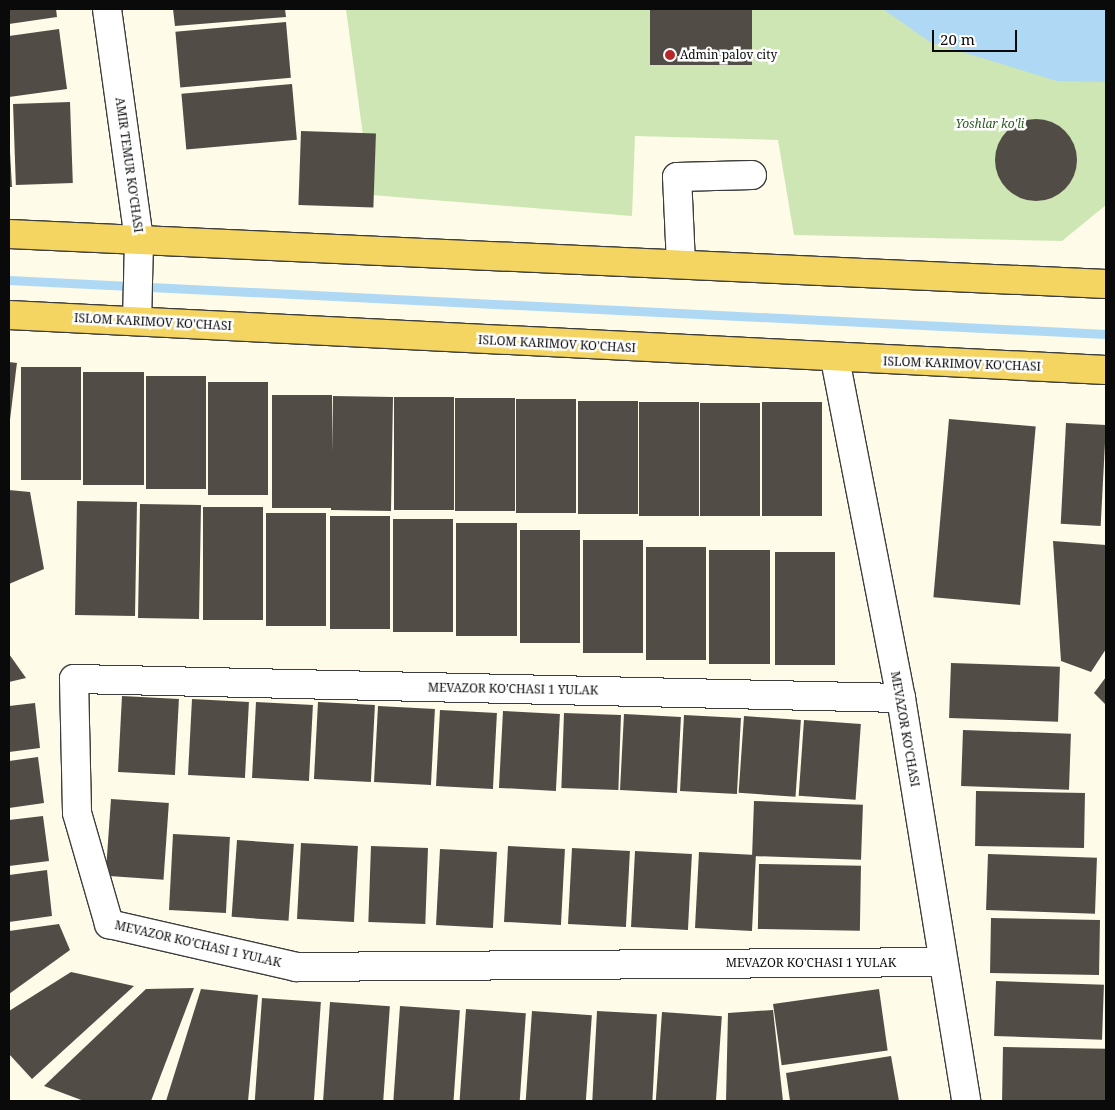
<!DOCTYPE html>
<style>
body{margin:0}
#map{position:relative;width:1115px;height:1110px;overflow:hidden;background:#fefbe8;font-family:"Noto Serif",serif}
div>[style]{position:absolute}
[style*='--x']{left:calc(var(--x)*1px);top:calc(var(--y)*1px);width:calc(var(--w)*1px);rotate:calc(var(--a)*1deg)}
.green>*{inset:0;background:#cde6b4}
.water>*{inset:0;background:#aed8f4}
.stream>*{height:9px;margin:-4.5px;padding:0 4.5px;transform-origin:4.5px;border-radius:4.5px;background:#aed8f4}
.building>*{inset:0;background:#524c47;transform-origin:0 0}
.round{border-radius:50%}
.roads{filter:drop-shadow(1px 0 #3d3d3d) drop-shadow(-1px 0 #3d3d3d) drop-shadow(0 1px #3d3d3d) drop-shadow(0 -1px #3d3d3d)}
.minor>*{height:28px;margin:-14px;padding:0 14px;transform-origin:14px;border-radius:14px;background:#fff}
.major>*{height:28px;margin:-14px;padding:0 14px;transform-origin:14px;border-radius:14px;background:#f4d562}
.dots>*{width:14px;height:14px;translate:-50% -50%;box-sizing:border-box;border:2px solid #fff;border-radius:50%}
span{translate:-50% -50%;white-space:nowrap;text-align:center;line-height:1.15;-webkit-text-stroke:5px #fff;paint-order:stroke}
.poi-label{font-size:12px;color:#0a0a0a}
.left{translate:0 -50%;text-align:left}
.park-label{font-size:12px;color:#295e1e;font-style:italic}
.street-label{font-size:12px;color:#0a0a0a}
.frame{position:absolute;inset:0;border:10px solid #0a0a0a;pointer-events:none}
.scale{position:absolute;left:932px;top:30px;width:85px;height:22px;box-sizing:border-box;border:2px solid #0a0a0a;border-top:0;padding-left:6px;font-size:15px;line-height:18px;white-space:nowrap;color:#0a0a0a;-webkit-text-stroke:4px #fff;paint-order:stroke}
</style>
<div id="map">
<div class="green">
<div style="clip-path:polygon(346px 9px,1106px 9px,1106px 205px,1062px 241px,794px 235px,778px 140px,635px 136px,632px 216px,371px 195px)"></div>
</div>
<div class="water">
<div style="clip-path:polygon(883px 9px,1106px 9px,1106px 82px,1057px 81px,930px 42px)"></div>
</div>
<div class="stream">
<div style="--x:9;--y:280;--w:1098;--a:2.82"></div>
</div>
<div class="building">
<div style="clip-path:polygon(9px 9px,56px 9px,57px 17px,9px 24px)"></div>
<div style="clip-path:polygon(173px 9px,285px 9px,286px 17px,175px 26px)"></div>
<div style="left:650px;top:9px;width:102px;height:56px"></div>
<div style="left:286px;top:22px;width:56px;height:111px;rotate:85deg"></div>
<div style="clip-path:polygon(59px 29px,67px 89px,9px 97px,9px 36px)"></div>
<div style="left:292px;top:84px;width:56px;height:111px;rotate:85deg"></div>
<div style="left:70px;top:102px;width:81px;height:57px;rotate:88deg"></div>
<div class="round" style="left:995px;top:119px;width:82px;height:82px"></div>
<div style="left:301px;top:131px;width:75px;height:74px;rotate:2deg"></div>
<div style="clip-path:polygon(9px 152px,10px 152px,12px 187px,9px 187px)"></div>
<div style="left:9px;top:362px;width:8px;height:114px;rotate:7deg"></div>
<div style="left:21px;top:367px;width:60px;height:113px"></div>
<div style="left:83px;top:372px;width:61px;height:113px"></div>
<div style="left:146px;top:376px;width:60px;height:113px"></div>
<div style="left:208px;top:382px;width:60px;height:113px"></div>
<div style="left:272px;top:395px;width:60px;height:113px"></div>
<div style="left:333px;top:396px;width:60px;height:114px;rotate:1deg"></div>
<div style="left:394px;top:397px;width:60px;height:113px"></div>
<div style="left:455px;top:398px;width:60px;height:113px"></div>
<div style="left:516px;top:399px;width:60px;height:114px"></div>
<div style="left:578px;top:401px;width:60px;height:113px"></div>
<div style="left:639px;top:402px;width:60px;height:114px"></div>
<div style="left:822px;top:402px;width:114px;height:60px;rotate:90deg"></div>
<div style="left:700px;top:403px;width:60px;height:113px"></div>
<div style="left:949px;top:419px;width:87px;height:179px;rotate:5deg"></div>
<div style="left:1066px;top:423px;width:40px;height:101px;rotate:3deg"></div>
<div style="clip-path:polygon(9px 490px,30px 492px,44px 569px,9px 584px)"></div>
<div style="left:77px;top:501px;width:60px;height:114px;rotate:1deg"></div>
<div style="left:140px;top:504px;width:61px;height:114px;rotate:1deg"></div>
<div style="left:203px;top:507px;width:60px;height:113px"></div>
<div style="left:266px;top:513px;width:60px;height:113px"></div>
<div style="left:330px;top:516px;width:60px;height:113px"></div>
<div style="left:393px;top:519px;width:60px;height:113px"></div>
<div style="left:456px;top:523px;width:61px;height:113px"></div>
<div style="left:520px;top:530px;width:60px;height:113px"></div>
<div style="left:583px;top:540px;width:60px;height:113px"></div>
<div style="clip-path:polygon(1053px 541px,1106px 545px,1106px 649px,1091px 672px,1061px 661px)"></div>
<div style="left:646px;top:547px;width:60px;height:113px"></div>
<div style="left:709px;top:550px;width:61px;height:114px"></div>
<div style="left:775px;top:552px;width:60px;height:113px"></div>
<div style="clip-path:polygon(9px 654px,26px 678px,9px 682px)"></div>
<div style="left:951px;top:663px;width:109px;height:55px;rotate:2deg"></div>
<div style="clip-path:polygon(1106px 677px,1106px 705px,1094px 693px)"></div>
<div style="left:122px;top:696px;width:57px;height:76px;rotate:3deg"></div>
<div style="left:192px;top:699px;width:57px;height:76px;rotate:3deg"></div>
<div style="left:256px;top:702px;width:57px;height:76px;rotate:3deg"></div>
<div style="left:318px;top:702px;width:57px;height:77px;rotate:3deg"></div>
<div style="clip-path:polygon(35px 703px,40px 748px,9px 752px,9px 706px)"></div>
<div style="left:378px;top:706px;width:57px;height:76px;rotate:3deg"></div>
<div style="left:440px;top:710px;width:57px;height:76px;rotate:3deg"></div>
<div style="left:503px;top:711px;width:57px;height:77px;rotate:3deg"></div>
<div style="left:564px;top:713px;width:57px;height:75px;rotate:2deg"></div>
<div style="left:624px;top:714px;width:57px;height:76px;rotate:3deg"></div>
<div style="left:684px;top:715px;width:57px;height:76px;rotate:3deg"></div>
<div style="left:744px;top:716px;width:57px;height:77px;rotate:4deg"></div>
<div style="left:804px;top:720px;width:57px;height:76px;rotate:4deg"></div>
<div style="left:963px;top:730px;width:108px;height:56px;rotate:2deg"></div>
<div style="clip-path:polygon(38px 757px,44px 803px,9px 808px,9px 761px)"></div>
<div style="left:976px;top:791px;width:109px;height:55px;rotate:1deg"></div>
<div style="left:111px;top:799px;width:58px;height:77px;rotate:4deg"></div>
<div style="left:754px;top:801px;width:109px;height:55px;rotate:2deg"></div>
<div style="clip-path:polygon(43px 816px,49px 861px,9px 866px,9px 820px)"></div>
<div style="left:173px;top:834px;width:57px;height:76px;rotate:3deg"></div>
<div style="left:237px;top:840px;width:57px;height:77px;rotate:4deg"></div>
<div style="left:301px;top:843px;width:57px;height:76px;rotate:3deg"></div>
<div style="left:371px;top:846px;width:57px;height:76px;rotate:2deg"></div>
<div style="left:508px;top:846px;width:57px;height:76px;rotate:3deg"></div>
<div style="left:572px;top:848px;width:58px;height:76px;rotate:3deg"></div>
<div style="left:440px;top:849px;width:57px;height:76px;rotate:3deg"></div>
<div style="left:635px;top:851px;width:57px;height:76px;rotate:3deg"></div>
<div style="left:699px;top:852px;width:57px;height:76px;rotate:3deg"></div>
<div style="left:988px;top:854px;width:109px;height:56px;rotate:2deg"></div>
<div style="left:759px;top:864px;width:102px;height:65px;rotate:1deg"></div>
<div style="clip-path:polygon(47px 870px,52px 916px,9px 922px,9px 875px)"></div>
<div style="left:991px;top:918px;width:109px;height:55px;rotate:1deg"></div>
<div style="clip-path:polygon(59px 924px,70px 950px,9px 994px,9px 931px)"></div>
<div style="clip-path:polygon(71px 972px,134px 986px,32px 1079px,9px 1054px,9px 1011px)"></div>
<div style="left:996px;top:981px;width:108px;height:55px;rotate:2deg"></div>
<div style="clip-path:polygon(194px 988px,151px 1101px,84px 1101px,44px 1086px,146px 989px)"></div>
<div style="clip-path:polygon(201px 989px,258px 995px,248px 1101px,166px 1101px)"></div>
<div style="left:879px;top:989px;width:62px;height:107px;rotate:82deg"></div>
<div style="left:262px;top:998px;width:59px;height:103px;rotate:4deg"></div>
<div style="left:330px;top:1002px;width:60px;height:99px;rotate:4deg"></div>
<div style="left:400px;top:1006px;width:60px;height:95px;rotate:4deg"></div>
<div style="left:466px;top:1009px;width:60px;height:92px;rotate:4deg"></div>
<div style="clip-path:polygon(773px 1010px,783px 1101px,726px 1101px,728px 1013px)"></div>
<div style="left:532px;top:1011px;width:60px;height:90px;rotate:4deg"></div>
<div style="left:597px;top:1011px;width:60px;height:90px;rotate:3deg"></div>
<div style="left:662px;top:1012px;width:60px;height:89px;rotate:4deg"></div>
<div style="left:1003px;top:1047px;width:103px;height:54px;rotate:1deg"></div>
<div style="clip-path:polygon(891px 1056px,899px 1101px,790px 1101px,786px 1073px)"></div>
</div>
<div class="roads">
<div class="minor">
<div style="--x:107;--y:9;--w:234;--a:82.1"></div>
<div style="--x:139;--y:241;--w:80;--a:91.4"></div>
<div style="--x:681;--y:264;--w:87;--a:-92.6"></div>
<div style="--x:677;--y:177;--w:75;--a:-1.5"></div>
<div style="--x:835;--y:359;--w:345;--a:79"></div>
<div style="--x:901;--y:698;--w:408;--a:80.8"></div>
<div style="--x:901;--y:698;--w:827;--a:-178.68"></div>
<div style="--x:74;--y:679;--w:134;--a:88.7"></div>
<div style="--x:77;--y:813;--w:116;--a:73.9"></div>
<div style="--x:109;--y:924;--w:192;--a:12.9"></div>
<div style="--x:296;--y:967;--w:647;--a:-0.44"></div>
</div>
<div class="major">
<div style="--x:9;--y:234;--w:1098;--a:2.61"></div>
<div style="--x:9;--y:315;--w:1098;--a:2.87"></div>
</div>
</div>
<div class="dots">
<div style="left:670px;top:55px;background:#b5282a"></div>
</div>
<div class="poi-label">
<span class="left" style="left:680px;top:55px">Admin palov city</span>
</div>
<div class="park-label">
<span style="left:990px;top:124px">Yoshlar ko'li</span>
</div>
<div class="street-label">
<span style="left:129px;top:165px;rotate:82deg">AMIR TEMUR KO'CHASI</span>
<span style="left:153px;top:322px;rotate:3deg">ISLOM KARIMOV KO'CHASI</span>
<span style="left:557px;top:344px;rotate:3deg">ISLOM KARIMOV KO'CHASI</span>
<span style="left:962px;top:364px;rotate:2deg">ISLOM KARIMOV KO'CHASI</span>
<span style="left:513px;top:689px;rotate:1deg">MEVAZOR KO'CHASI 1 YULAK</span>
<span style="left:905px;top:729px;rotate:80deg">MEVAZOR KO'CHASI</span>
<span style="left:198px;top:944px;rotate:13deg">MEVAZOR KO'CHASI 1 YULAK</span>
<span style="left:811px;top:963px">MEVAZOR KO'CHASI 1 YULAK</span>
</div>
<div class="frame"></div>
<div class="scale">20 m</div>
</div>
